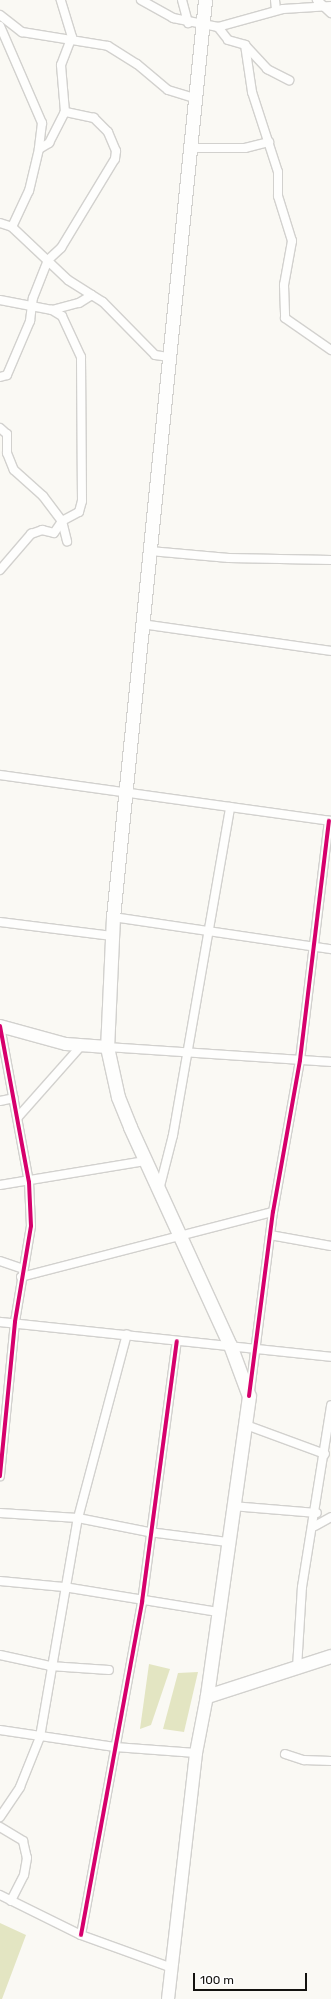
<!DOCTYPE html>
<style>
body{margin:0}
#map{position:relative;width:331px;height:1999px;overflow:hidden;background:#faf9f4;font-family:Rubik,sans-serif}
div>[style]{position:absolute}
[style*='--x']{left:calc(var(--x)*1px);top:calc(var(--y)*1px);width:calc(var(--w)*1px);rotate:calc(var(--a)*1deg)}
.green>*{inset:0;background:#e3e5c2}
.roads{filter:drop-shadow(1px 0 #d2d1ce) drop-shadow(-1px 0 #d2d1ce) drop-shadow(0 1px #d2d1ce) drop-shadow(0 -1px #d2d1ce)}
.street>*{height:8px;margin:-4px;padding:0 4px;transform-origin:4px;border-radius:4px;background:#fefefd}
.secondary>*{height:12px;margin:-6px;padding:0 6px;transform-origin:6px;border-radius:6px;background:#fefefd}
.primary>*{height:13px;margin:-6.5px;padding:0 6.5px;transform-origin:6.5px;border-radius:6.5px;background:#fefefd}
.cycleway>*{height:4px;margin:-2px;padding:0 2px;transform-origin:2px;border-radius:2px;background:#d6006c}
span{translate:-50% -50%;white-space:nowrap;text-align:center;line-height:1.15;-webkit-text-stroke:3.5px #fff;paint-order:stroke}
.scale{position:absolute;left:193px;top:1973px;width:114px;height:18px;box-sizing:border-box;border:2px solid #13120f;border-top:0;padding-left:5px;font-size:12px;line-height:14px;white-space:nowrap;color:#13120f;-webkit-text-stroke:3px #fff;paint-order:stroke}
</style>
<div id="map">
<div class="green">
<div style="clip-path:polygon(149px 1664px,170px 1669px,151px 1725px,140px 1729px)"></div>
<div style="clip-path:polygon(198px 1672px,184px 1732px,163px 1729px,178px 1673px)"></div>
<div style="clip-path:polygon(0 1923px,26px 1935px,2px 1999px,0 1999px)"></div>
</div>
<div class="roads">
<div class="street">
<div style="--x:141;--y:0;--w:37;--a:29"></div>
<div style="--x:173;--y:18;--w:46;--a:11.3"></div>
<div style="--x:218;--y:27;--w:67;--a:-15.5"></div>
<div style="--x:283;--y:9;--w:48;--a:-3.6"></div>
<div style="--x:182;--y:0;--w:24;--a:75"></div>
<div style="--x:275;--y:0;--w:10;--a:84"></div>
<div style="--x:317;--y:0;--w:19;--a:43"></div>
<div style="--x:0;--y:15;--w:28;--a:38"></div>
<div style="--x:22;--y:32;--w:87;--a:9.2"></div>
<div style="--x:108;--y:46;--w:34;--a:32"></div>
<div style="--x:137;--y:64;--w:40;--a:40"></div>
<div style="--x:168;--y:90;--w:27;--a:17"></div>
<div style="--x:0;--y:26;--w:106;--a:66.6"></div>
<div style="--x:42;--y:123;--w:26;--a:97"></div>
<div style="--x:218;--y:27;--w:16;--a:52"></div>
<div style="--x:228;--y:40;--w:18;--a:16"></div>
<div style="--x:245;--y:45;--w:33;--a:47"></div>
<div style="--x:267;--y:69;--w:25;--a:27"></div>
<div style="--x:245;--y:45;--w:48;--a:81.5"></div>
<div style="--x:252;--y:92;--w:84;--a:72"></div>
<div style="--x:278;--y:172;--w:24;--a:90"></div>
<div style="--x:278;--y:196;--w:47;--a:72.7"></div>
<div style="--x:292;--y:241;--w:45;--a:100.3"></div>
<div style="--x:284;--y:285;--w:33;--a:88"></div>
<div style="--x:285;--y:318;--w:56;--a:34.8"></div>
<div style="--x:188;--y:148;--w:57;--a:0"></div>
<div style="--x:245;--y:148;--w:25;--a:-14"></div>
<div style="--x:0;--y:223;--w:13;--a:18"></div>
<div style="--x:12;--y:227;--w:77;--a:43.4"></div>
<div style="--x:68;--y:280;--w:41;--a:32.2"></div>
<div style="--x:103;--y:302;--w:74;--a:45.5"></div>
<div style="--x:155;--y:355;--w:15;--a:8"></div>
<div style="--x:12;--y:227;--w:40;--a:-65"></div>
<div style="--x:29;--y:191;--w:43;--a:-76.6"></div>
<div style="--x:39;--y:149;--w:12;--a:-31"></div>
<div style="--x:49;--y:143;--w:35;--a:-63"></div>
<div style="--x:65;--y:112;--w:47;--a:-94.9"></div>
<div style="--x:61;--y:65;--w:30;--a:-69"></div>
<div style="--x:72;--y:37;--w:39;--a:-107"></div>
<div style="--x:0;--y:300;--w:53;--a:10.9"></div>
<div style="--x:52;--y:310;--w:28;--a:-15"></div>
<div style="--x:79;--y:303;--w:15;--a:-32"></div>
<div style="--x:0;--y:377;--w:7;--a:-16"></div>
<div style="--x:7;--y:375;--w:59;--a:-66.9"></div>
<div style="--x:30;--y:321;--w:23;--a:-83"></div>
<div style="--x:33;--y:298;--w:41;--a:-68.5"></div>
<div style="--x:48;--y:260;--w:18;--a:-43"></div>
<div style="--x:61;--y:248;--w:104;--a:-58.8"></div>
<div style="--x:115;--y:159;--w:8;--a:-83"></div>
<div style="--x:116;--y:151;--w:21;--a:-113"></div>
<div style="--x:108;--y:132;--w:20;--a:-135"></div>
<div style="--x:94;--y:118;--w:30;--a:-168"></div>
<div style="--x:0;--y:428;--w:9;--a:41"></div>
<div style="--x:7;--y:434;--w:19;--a:90"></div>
<div style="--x:7;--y:453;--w:18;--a:68"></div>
<div style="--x:14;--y:470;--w:39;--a:42"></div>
<div style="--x:43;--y:496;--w:31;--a:53"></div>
<div style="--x:62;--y:521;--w:21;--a:76"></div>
<div style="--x:150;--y:551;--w:79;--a:5.1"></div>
<div style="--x:229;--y:558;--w:102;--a:1.1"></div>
<div style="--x:0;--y:570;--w:48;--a:-49.3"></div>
<div style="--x:31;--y:534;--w:12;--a:-20"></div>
<div style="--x:42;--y:530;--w:12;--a:14"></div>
<div style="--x:54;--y:533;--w:14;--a:-56"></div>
<div style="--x:62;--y:521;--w:19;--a:-28"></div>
<div style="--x:79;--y:512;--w:11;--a:-75"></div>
<div style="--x:82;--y:501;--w:144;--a:-90.4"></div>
<div style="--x:81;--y:357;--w:45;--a:-114.9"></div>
<div style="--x:62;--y:316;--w:12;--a:-149"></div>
<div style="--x:142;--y:624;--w:191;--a:8.1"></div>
<div style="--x:0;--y:775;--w:334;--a:7.9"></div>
<div style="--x:113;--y:917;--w:220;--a:8.4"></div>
<div style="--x:0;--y:922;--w:113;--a:7.1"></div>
<div style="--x:0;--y:1026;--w:159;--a:79.5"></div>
<div style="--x:29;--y:1182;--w:44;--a:87.4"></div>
<div style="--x:31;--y:1226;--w:97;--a:99.5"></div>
<div style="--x:15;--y:1322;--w:155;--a:95.6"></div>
<div style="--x:107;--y:1047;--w:225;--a:3.8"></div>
<div style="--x:0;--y:1101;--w:14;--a:-12"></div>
<div style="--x:18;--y:1117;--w:96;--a:-48.4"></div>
<div style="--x:0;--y:1185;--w:147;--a:-9.4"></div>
<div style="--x:159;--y:1190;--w:57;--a:-75.7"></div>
<div style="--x:173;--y:1135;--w:333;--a:-80.1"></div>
<div style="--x:270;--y:1235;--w:62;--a:10.2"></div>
<div style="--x:0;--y:1261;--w:24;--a:19"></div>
<div style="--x:21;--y:1277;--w:260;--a:-14.5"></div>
<div style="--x:0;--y:1322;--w:333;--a:6"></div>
<div style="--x:250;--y:1391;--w:180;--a:-82.7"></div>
<div style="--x:273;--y:1212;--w:154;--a:-79.9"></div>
<div style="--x:300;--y:1060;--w:241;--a:-83.1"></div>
<div style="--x:246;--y:1425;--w:84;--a:20.2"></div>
<div style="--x:232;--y:1506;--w:85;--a:4.7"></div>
<div style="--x:0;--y:1513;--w:78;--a:3.7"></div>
<div style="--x:78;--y:1518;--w:72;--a:11.2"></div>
<div style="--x:149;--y:1532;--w:79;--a:7.3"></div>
<div style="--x:315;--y:1526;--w:18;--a:-29"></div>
<div style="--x:0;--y:1581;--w:64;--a:5.4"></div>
<div style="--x:64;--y:1587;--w:156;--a:9.2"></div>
<div style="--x:0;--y:1655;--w:51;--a:12.4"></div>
<div style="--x:50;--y:1666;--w:59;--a:3.9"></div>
<div style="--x:297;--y:1668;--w:81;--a:-86.5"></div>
<div style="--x:302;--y:1587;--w:184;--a:-80.9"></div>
<div style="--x:0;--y:1730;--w:116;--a:8.4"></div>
<div style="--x:115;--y:1747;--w:81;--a:4.2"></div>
<div style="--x:285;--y:1754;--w:20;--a:18"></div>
<div style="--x:304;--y:1760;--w:27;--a:2"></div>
<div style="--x:0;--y:1817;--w:36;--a:-56"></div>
<div style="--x:20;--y:1787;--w:54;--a:-68.2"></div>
<div style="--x:40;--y:1737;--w:222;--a:-80.2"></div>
<div style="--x:78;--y:1518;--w:190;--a:-75.1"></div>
<div style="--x:0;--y:1827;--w:27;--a:31"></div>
<div style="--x:23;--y:1841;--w:17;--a:77"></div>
<div style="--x:27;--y:1858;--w:17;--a:100"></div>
<div style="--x:24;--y:1875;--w:29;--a:117"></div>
<div style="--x:0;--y:1895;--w:90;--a:26.3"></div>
<div style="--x:81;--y:1935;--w:97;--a:19.9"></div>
<div style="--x:81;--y:1935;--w:339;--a:-79.6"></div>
<div style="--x:142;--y:1602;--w:263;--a:-82.4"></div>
</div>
<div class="secondary">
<div style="--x:0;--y:1026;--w:68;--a:15.3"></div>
<div style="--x:66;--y:1044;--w:41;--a:4.2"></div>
<div style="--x:168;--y:1999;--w:248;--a:-83.5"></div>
<div style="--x:196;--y:1753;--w:58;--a:-79.1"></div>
</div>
<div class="primary">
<div style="--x:205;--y:0;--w:922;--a:95.73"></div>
<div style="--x:113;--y:917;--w:130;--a:92.6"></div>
<div style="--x:107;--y:1047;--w:51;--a:77.6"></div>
<div style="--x:118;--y:1097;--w:32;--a:68"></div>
<div style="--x:130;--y:1127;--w:240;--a:65.4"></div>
<div style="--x:230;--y:1345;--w:54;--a:69.6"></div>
<div style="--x:249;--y:1396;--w:303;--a:98"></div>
<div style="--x:207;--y:1696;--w:130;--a:-17.9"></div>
</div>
</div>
<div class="cycleway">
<div style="--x:0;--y:1026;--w:159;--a:79.5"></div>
<div style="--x:29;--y:1182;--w:44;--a:87.4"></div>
<div style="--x:31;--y:1226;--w:97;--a:99.5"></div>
<div style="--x:15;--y:1322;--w:155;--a:95.6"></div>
<div style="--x:249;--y:1396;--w:186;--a:-82.6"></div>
<div style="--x:273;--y:1212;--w:154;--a:-79.9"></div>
<div style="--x:300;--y:1060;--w:241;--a:-83.1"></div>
<div style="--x:81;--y:1935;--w:339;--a:-79.6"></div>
<div style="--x:142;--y:1602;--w:263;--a:-82.4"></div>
</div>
<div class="scale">100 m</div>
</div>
